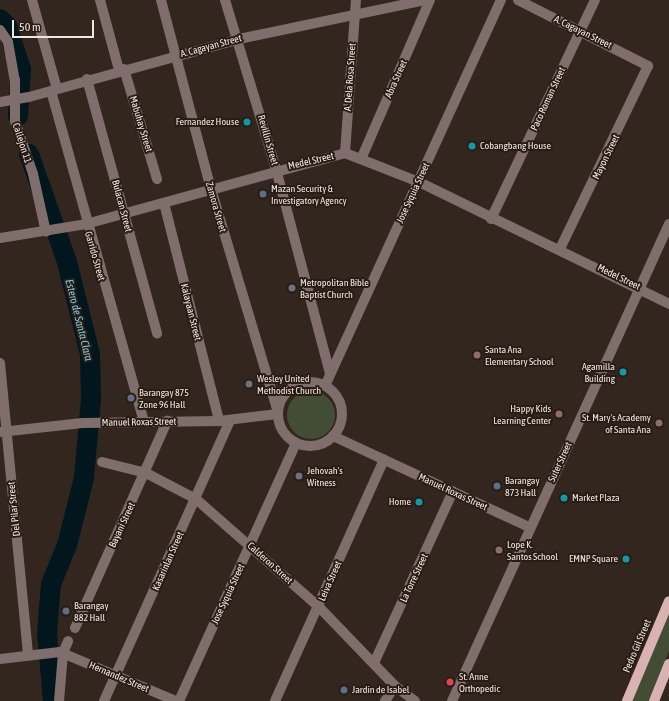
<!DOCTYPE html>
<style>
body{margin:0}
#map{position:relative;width:669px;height:701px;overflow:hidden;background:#33261e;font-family:"Asap Condensed",sans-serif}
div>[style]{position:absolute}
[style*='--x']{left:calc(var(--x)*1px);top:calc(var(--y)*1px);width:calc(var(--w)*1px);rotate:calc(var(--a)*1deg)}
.green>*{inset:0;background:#434c35}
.round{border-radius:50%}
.river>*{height:20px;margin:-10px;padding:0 10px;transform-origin:10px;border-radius:10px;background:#01171d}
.minor>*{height:10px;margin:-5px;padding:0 5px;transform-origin:5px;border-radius:5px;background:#806e6d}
.minor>.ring{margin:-5px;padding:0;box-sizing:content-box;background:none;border:10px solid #806e6d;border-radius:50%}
.major>*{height:10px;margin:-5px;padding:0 5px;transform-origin:5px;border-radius:5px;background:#d9b2b2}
.dots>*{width:11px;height:11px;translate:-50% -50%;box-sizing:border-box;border:2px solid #291c15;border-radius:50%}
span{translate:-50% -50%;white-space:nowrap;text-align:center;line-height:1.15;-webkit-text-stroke:4px #291c15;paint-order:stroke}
.street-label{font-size:10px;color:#efe6e0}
.poi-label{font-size:10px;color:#efe6e0}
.right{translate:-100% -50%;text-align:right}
.left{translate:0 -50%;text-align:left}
.water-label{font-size:11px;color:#7dcce1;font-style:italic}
.scale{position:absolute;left:12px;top:20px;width:82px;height:18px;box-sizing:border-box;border:2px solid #efe6e0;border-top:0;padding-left:5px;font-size:12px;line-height:14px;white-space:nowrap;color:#efe6e0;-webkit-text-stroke:3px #291c15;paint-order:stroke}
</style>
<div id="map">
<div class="green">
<div class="round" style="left:287px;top:391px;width:48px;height:48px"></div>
<div style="clip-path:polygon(669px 610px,669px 651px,649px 701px,632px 701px)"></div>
</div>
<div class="river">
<div style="--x:0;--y:19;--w:10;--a:45"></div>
<div style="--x:7;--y:26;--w:45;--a:72"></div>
<div style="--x:21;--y:69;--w:47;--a:93.7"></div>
<div style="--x:29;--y:154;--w:114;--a:70.6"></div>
<div style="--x:67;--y:262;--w:95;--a:76"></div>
<div style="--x:90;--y:354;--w:45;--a:88.7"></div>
<div style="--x:91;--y:399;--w:79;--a:95.1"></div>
<div style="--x:84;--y:478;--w:69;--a:104.2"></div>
<div style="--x:67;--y:545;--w:42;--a:112.3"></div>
<div style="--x:51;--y:584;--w:49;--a:94.7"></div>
<div style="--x:47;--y:633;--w:68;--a:85"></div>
</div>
<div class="minor">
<div style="--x:32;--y:0;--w:92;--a:74.3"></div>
<div style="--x:100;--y:0;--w:73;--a:74.8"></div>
<div style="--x:161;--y:0;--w:196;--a:75.2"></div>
<div style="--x:211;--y:189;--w:233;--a:73.3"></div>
<div style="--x:225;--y:0;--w:177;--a:73.2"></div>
<div style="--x:276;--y:169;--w:212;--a:75.2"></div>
<div style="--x:518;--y:0;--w:146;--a:26.9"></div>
<div style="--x:648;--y:66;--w:203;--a:115.7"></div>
<div style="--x:0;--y:30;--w:14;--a:56"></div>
<div style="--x:8;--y:42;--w:39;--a:80"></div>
<div style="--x:15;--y:80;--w:41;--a:90"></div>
<div style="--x:15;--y:121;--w:56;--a:71.2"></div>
<div style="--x:33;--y:174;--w:59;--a:77.4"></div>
<div style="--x:124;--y:69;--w:115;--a:73.3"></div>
<div style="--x:87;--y:79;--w:264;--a:74.6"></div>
<div style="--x:51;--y:91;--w:343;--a:74.3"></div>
<div style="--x:0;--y:102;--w:29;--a:-10"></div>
<div style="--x:29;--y:97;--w:218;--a:-15.4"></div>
<div style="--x:239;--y:39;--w:190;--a:-11.8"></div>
<div style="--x:345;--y:153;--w:153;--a:-85.9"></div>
<div style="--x:362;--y:157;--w:171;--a:-66.6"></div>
<div style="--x:164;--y:203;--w:225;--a:75.8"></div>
<div style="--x:491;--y:219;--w:242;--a:-64.6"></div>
<div style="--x:0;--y:238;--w:87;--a:-9.2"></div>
<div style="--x:86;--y:224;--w:269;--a:-15.3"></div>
<div style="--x:345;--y:153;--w:79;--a:21.4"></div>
<div style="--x:419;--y:182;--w:278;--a:26"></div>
<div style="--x:0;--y:363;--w:294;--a:84.5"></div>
<div class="ring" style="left:278px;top:382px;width:54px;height:54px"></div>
<div style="--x:325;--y:386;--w:424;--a:-65.5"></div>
<div style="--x:0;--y:432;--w:83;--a:-6.2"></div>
<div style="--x:83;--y:423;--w:136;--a:-0.8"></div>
<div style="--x:219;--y:421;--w:59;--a:-6.8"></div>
<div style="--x:333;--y:436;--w:216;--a:24.9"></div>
<div style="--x:102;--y:462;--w:45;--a:14"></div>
<div style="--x:146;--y:473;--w:56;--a:27.5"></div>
<div style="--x:196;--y:499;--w:164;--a:41.3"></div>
<div style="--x:319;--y:607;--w:110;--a:46.1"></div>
<div style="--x:395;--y:686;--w:25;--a:37"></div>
<div style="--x:75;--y:628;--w:227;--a:-66"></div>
<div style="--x:0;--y:659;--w:60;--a:-6.7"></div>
<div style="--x:60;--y:652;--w:126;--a:22.9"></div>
<div style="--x:374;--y:663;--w:189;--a:-65.3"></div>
<div style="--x:59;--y:701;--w:48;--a:-85.2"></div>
<div style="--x:63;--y:653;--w:13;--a:-67"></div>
<div style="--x:104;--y:701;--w:308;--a:-65.8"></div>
<div style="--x:179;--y:701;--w:283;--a:-65.6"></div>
<div style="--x:275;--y:701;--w:265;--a:-65.7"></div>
<div style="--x:385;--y:701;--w:18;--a:-56"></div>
<div style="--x:452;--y:701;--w:524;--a:-65.54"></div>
</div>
<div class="major">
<div style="--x:627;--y:701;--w:108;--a:-67.2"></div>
<div style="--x:654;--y:701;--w:40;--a:-68"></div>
</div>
<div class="dots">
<div style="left:247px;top:122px;background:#0f9aa8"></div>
<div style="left:472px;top:146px;background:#0f9aa8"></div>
<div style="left:263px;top:194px;background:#5c6f8a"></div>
<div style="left:292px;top:288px;background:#6b7280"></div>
<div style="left:477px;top:355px;background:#8d6e63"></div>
<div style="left:623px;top:372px;background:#0f9aa8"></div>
<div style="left:249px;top:384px;background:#6b7280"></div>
<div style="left:131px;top:398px;background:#5c6f8a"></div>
<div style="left:559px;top:414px;background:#8d6e63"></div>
<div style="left:659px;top:423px;background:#8d6e63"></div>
<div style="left:299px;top:476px;background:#6b7280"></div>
<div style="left:497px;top:486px;background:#5c6f8a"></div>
<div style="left:564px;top:498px;background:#0f9aa8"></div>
<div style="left:419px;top:502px;background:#0f9aa8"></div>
<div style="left:499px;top:550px;background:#8d6e63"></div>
<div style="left:626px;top:559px;background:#0f9aa8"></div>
<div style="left:66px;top:611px;background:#5c6f8a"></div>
<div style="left:450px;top:682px;background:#e0444e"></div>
<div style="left:344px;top:690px;background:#5c6f8a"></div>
</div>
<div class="street-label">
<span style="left:583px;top:32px;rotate:26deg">A. Cagayan Street</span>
<span style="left:211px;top:46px;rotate:-15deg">A. Cagayan Street</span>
<span style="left:350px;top:77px;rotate:-86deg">A. Dela Rosa Street</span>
<span style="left:396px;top:79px;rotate:-66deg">Abra Street</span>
<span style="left:548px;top:99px;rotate:-65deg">Paco Roman Street</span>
<span style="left:141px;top:124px;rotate:73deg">Mabuhay Street</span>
<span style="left:268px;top:140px;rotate:74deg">Revillin Street</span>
<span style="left:22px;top:143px;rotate:72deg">Callejon 11</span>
<span style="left:606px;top:157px;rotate:-64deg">Mayon Street</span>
<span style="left:311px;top:161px;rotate:-13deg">Medel Street</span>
<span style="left:413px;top:193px;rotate:-65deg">Jose Syquia Street</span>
<span style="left:122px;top:206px;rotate:75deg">Bulacan Street</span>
<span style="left:216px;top:207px;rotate:74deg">Zamora Street</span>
<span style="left:95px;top:256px;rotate:74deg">Garrido Street</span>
<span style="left:619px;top:277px;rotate:26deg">Medel Street</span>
<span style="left:191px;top:312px;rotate:76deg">Kalayaan Street</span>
<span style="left:139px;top:422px;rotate:-1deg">Manuel Roxas Street</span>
<span style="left:560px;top:462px;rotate:-65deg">Suter Street</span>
<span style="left:453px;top:492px;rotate:25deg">Manuel Roxas Street</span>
<span style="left:14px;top:509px;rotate:-96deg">Del Pilar Street</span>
<span style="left:122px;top:525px;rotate:-65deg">Bayani Street</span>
<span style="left:168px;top:561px;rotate:-66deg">Kasarinlan Street</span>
<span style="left:270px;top:563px;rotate:42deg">Calderon Street</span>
<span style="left:414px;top:578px;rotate:-65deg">La Torre Street</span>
<span style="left:330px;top:581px;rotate:-66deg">Leiva Street</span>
<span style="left:228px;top:594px;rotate:-65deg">Jose Syquia Street</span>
<span style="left:637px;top:646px;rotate:-67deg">Pedro Gil Street</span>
<span style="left:119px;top:677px;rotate:23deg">Hernandez Street</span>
</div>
<div class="poi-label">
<span class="right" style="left:239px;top:122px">Fernandez House</span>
<span class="left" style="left:480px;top:146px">Cobangbang House</span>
<span class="left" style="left:271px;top:194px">Mazan Security &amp;<br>Investigatory Agency</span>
<span class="left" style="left:300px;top:288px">Metropolitan Bible<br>Baptist Church</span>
<span class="left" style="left:485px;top:355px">Santa Ana<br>Elementary School</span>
<span class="right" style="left:615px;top:372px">Agamilla<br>Building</span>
<span class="left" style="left:257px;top:384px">Wesley United<br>Methodist Church</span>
<span class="left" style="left:139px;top:398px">Barangay 875<br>Zone 96 Hall</span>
<span class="right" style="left:551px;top:414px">Happy Kids<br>Learning Center</span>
<span class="right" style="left:651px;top:423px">St. Mary's Academy<br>of Santa Ana</span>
<span class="left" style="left:307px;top:476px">Jehovah's<br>Witness</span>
<span class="left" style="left:505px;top:486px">Barangay<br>873 Hall</span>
<span class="left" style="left:572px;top:498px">Market Plaza</span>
<span class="right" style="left:411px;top:502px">Home</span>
<span class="left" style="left:507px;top:550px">Lope K.<br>Santos School</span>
<span class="right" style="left:618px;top:559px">EMNP Square</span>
<span class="left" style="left:74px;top:611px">Barangay<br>882 Hall</span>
<span class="left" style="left:459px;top:682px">St. Anne<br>Orthopedic</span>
<span class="left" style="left:352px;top:690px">Jardin de Isabel</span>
</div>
<div class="water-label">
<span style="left:79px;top:320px;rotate:76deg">Estero de Santa Clara</span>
</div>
<div class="scale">50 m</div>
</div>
